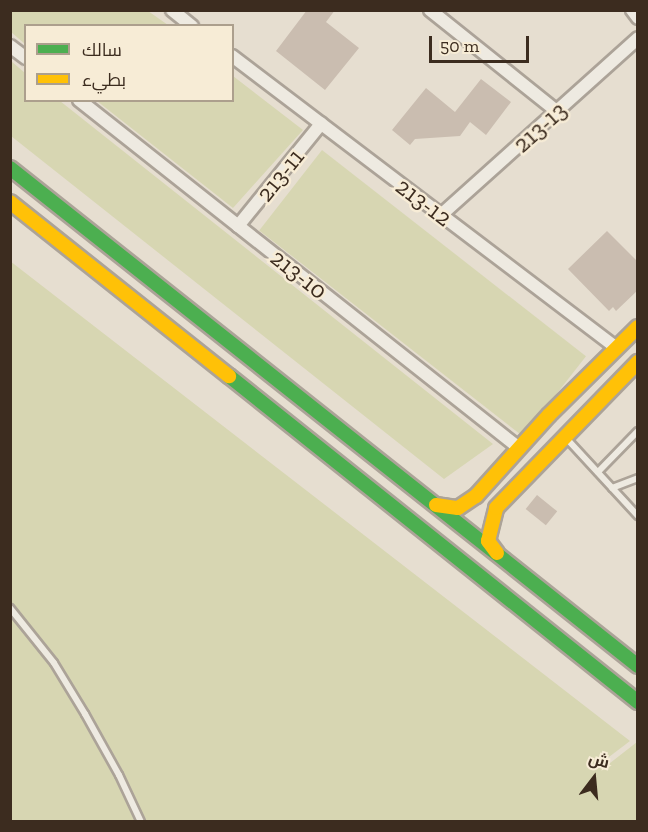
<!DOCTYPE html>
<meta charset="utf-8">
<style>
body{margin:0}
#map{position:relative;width:648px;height:832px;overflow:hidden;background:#e6ded0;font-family:"Zilla Slab",Cairo,serif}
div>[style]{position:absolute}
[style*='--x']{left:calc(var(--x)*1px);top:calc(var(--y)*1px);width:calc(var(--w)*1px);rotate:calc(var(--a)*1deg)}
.green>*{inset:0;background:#d7d6b2;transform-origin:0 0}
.building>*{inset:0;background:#cabdb0;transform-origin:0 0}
.roads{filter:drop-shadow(2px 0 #aca398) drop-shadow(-2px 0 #aca398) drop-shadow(0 2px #aca398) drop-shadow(0 -2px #aca398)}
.lane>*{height:6px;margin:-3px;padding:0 3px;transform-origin:3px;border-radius:3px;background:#eeeae1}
.street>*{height:12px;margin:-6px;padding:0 6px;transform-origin:6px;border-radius:6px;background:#eeeae1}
.fast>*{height:14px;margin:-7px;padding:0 7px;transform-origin:7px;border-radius:7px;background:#4caf50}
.slow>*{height:14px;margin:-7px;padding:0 7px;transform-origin:7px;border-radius:7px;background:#ffc107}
span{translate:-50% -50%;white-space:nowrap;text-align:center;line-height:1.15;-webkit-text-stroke:5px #f7ecd6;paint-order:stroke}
.street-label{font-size:24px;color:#3c2c1f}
.frame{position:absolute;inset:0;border:12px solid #3c2c1f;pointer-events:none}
.legend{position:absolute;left:24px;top:24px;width:210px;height:78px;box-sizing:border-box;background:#f7ecd6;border:2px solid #ac9f8d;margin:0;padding:8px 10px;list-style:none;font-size:18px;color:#3c2c1f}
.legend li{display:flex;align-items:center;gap:12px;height:30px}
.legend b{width:30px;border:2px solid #ac9f8d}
.north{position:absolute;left:564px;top:748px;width:60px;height:60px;-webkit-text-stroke:4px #f7ecd6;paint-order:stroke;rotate:16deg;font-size:16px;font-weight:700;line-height:24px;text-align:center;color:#3c2c1f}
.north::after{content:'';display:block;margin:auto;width:21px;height:27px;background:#3c2c1f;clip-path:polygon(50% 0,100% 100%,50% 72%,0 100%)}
.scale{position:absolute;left:429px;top:36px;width:100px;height:27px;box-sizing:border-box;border:3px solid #3c2c1f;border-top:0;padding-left:8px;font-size:18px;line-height:21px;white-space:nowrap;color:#3c2c1f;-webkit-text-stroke:4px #f7ecd6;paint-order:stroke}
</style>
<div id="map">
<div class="green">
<div style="clip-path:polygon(10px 11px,148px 11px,168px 25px,26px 26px,25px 44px,11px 32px)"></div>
<div style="clip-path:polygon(11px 61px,25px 73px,26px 100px,60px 101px,493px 444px,444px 479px,11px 136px)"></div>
<div style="clip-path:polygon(233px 76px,303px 130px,233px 208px,97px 101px,232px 100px)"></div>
<div style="left:322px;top:150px;width:335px;height:102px;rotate:38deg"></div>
<div style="clip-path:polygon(10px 261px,630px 741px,601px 763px,605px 767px,637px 742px,637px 821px,11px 821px)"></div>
</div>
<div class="building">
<div style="clip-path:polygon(307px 10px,335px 10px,326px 22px,359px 48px,325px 90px,276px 51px)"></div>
<div style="clip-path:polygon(481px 79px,511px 102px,486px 135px,470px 122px,460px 136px,415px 139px,410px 145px,392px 130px,426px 88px,455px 112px)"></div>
<div style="clip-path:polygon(607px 231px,638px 262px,638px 290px,616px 311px,613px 307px,609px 311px,568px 269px)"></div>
<div style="left:537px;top:495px;width:26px;height:18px;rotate:39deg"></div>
</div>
<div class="roads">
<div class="lane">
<div style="--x:567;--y:439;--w:105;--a:47.3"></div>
<div style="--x:598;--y:472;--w:57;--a:-45.7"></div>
<div style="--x:612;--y:488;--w:28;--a:-21"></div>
<div style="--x:10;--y:608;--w:70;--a:51.3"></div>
<div style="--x:54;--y:663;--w:60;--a:58.7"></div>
<div style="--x:85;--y:714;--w:70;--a:60.9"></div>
<div style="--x:119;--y:775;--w:52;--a:64.9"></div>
</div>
<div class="street">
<div style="--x:172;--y:10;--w:26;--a:39"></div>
<div style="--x:430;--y:10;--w:164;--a:38.6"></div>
<div style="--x:632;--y:10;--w:10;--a:53"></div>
<div style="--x:10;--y:46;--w:20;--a:37"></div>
<div style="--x:232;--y:56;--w:482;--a:37.2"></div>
<div style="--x:79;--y:100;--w:561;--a:38.34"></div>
<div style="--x:441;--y:215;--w:265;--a:-41.9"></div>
<div style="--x:238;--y:226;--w:132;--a:-50.9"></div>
</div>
<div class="fast">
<div style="--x:10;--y:168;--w:801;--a:38.41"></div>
<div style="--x:229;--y:376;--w:523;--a:38.56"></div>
</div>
<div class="slow">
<div style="--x:10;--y:202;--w:280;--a:38.5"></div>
<div style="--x:436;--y:505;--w:22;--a:8"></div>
<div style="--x:458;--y:508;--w:22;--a:-34"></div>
<div style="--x:476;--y:496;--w:109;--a:-48"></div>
<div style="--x:549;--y:415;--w:125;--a:-44.7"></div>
<div style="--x:497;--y:553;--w:15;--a:-127"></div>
<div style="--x:488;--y:541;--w:34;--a:-76"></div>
<div style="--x:496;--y:508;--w:204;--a:-45.8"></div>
</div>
</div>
<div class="street-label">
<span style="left:540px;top:127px;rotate:-42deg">213-13</span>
<span style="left:280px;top:175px;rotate:-51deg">213-11</span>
<span style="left:424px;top:202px;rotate:37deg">213-12</span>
<span style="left:299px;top:274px;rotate:38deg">213-10</span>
</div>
<div class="frame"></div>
<ul class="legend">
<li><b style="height:8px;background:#4caf50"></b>سالك</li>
<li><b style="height:8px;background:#ffc107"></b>بطيء</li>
</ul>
<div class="north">ش</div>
<div class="scale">50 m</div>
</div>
